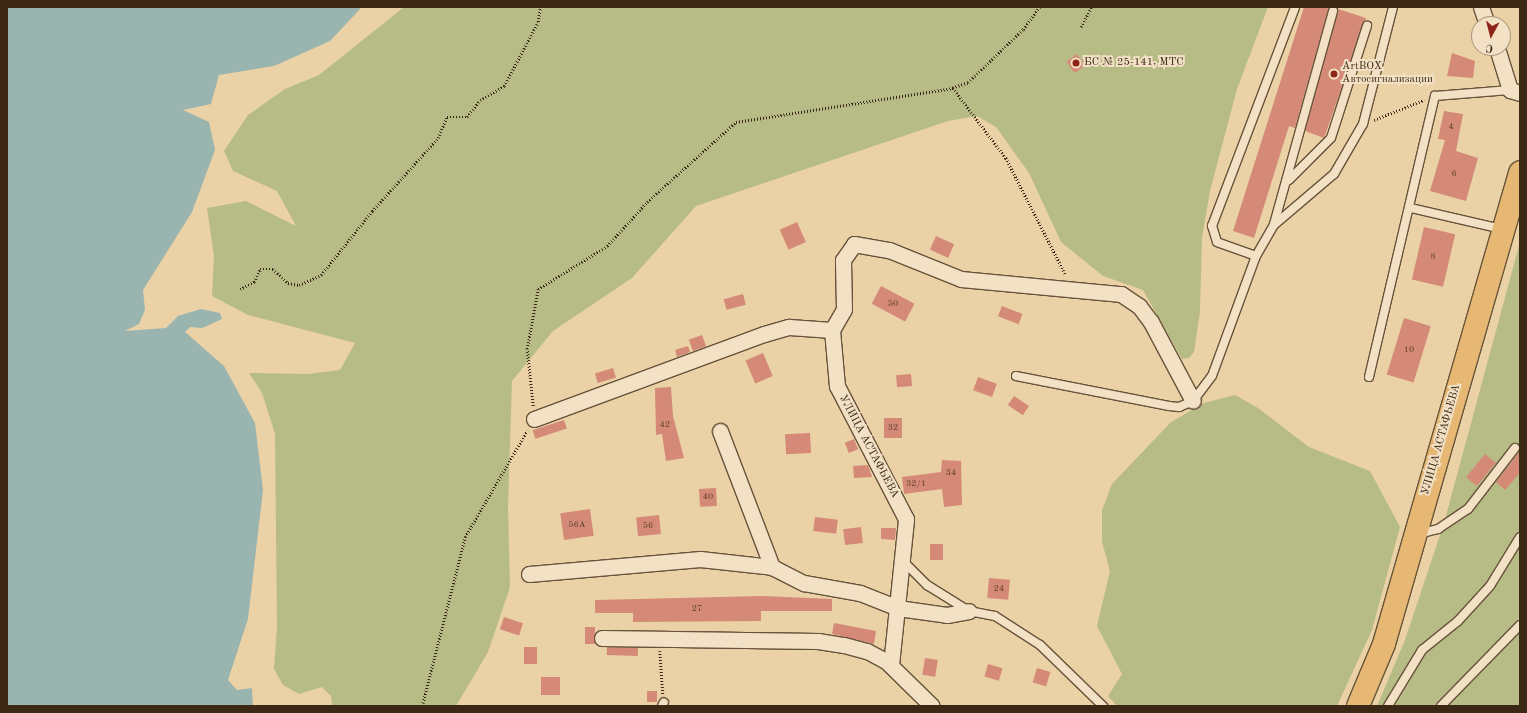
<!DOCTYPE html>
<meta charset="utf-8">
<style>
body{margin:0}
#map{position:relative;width:1527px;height:713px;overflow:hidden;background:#ebd1a6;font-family:"Old Standard TT",serif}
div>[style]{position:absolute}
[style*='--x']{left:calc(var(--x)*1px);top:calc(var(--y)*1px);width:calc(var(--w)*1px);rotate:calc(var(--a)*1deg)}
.green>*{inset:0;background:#b7bc87}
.water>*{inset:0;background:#9ab5af}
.building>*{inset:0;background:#d48a76;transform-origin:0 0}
.path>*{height:2.5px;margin-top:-1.25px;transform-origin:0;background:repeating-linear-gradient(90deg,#3b2916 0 1px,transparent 0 3px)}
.roads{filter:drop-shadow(1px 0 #67533a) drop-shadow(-1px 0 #67533a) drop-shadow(0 1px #67533a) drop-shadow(0 -1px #67533a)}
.service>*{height:8px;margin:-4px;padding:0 4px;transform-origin:4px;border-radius:4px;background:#f2e1c5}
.minor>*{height:15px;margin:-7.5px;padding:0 7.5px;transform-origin:7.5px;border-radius:7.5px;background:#f2e1c5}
.primary>*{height:22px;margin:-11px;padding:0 11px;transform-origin:11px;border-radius:11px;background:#e6b873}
.dots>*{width:11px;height:11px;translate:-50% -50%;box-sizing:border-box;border:2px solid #f2e1c5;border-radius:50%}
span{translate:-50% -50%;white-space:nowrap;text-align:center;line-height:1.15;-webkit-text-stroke:4px #f2e1c5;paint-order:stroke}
.number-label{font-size:9px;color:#61412e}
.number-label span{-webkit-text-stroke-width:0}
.poi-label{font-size:11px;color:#3b2916}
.left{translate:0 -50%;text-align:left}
.street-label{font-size:11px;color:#3b2916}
.frame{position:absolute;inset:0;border:8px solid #3b2916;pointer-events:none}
.north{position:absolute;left:1471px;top:16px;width:40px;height:40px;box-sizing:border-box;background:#f2e1c5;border:1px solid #a9977f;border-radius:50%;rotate:187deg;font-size:11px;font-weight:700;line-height:16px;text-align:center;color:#3b2916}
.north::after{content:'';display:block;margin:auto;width:14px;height:18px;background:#8f2418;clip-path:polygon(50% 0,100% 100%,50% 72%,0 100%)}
</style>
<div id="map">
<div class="green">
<div style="clip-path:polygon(404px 7px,1268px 7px,1237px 89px,1210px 191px,1202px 238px,1200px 312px,1194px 352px,1189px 358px,1182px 359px,1143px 290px,1103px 276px,1061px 242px,1029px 173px,996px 127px,977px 116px,948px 121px,696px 206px,632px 278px,553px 331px,512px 381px,508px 507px,510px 587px,488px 652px,456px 706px,332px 706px,331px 696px,322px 687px,299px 694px,283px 685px,274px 669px,277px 626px,275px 434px,262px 393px,249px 373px,308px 374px,340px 370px,355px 343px,248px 315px,212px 296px,214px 257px,207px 208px,246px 201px,296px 226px,277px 191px,233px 171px,224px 151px,248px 115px,285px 89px,319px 75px)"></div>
<div style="clip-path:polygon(1520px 242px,1520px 706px,1377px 706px,1405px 640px,1444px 523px)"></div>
<div style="clip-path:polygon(1235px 395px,1258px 408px,1309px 447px,1370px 471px,1400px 527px,1372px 630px,1337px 706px,1117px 706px,1108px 696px,1122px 674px,1097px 626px,1110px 571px,1102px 542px,1102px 510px,1112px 484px,1171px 422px,1204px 403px)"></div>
</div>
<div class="water">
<div style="clip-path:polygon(7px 7px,362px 7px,330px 41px,274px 66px,219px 75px,211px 104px,183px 110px,209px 122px,215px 150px,192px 212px,143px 290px,145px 310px,139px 324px,125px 331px,166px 328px,178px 316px,201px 309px,220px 313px,222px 319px,202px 328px,190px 327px,185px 332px,224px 366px,255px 423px,263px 490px,248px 619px,228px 680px,237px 690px,252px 688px,253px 706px,7px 706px)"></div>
</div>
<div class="building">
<div style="clip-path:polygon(1304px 7px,1329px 7px,1295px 128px,1289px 126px,1254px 238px,1233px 231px)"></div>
<div style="clip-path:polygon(1338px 9px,1366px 18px,1324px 138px,1305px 131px)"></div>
<div style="clip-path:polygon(1452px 53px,1475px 61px,1473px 78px,1447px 76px)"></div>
<div style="left:1077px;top:54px;width:14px;height:13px;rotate:54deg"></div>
<div style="clip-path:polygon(1444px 111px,1463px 114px,1456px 151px,1478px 158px,1466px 201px,1430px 191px,1445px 140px,1438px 139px)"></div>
<div style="left:797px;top:222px;width:22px;height:19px;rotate:66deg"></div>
<div style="left:1424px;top:227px;width:32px;height:54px;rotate:13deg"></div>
<div style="left:936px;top:236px;width:20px;height:15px;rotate:24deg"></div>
<div style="left:881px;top:286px;width:38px;height:20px;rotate:28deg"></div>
<div style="left:743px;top:294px;width:11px;height:20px;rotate:75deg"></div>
<div style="left:1002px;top:306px;width:22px;height:11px;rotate:21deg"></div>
<div style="left:1404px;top:318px;width:28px;height:59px;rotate:17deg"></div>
<div style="left:702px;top:335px;width:12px;height:14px;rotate:70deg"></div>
<div style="clip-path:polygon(688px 346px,690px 352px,677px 357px,675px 350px)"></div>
<div style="left:763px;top:353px;width:25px;height:19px;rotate:67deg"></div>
<div style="left:613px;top:368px;width:10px;height:19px;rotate:73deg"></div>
<div style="left:911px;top:374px;width:12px;height:15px;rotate:85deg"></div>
<div style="left:978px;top:377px;width:20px;height:14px;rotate:20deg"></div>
<div style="clip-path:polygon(671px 387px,673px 416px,684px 458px,666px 461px,662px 434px,656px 435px,655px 388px)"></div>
<div style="left:1014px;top:396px;width:18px;height:11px;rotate:34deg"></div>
<div style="left:884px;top:418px;width:18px;height:20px"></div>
<div style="left:564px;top:420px;width:9px;height:33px;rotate:72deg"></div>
<div style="left:810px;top:433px;width:20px;height:25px;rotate:87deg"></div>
<div style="left:854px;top:439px;width:11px;height:10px;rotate:68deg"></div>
<div style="clip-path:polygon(1520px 451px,1520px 473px,1505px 490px,1496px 482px)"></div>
<div style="left:1485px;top:454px;width:14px;height:30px;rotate:39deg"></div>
<div style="clip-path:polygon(942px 460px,961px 461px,962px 505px,944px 507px,942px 489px,904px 494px,902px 477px,941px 472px)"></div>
<div style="clip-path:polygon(868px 465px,872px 477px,854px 478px,853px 466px)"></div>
<div style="left:716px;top:488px;width:18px;height:17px;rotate:87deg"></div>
<div style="left:590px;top:509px;width:27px;height:30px;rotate:82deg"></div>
<div style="left:659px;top:515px;width:19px;height:23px;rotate:84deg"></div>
<div style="left:815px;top:517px;width:23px;height:14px;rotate:7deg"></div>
<div style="left:861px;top:527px;width:16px;height:18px;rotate:83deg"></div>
<div style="clip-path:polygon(881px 528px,896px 528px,895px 540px,881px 539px)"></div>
<div style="left:930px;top:544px;width:13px;height:16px"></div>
<div style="left:989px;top:578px;width:21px;height:20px;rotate:5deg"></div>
<div style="clip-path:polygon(761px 596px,832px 599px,832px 611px,761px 611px,761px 621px,633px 622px,633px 613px,595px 613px,595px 600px)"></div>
<div style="left:504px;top:617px;width:20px;height:13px;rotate:18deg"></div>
<div style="clip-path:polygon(834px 623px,876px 631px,874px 644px,832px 634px)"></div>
<div style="left:585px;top:627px;width:10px;height:17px"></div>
<div style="left:524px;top:647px;width:13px;height:17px"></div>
<div style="left:607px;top:647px;width:31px;height:8px;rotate:2deg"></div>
<div style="left:925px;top:658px;width:13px;height:17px;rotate:9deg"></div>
<div style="left:988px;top:664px;width:15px;height:13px;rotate:16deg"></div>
<div style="left:1037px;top:668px;width:14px;height:15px;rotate:17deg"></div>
<div style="left:541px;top:677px;width:19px;height:18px"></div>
<div style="left:647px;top:691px;width:10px;height:11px"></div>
</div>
<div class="path">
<div style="--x:1040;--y:7;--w:29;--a:126"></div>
<div style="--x:1023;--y:30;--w:76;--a:136.1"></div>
<div style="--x:968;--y:83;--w:16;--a:162"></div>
<div style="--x:953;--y:88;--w:88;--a:52.9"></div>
<div style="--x:1006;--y:158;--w:131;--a:62.9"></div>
<div style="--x:1081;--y:27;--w:22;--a:-63"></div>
<div style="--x:1374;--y:120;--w:54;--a:-21.8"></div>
<div style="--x:240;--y:289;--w:16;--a:-27"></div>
<div style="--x:254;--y:282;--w:14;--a:-65"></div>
<div style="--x:260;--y:269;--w:13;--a:0"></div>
<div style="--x:273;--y:269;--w:21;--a:43"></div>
<div style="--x:288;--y:283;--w:11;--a:10"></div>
<div style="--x:299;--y:285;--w:24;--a:-24"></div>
<div style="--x:321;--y:275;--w:82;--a:-51.4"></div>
<div style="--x:372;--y:211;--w:98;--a:-47.9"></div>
<div style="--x:438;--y:138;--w:23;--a:-67"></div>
<div style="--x:447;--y:117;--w:20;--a:0"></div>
<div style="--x:467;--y:117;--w:21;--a:-53"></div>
<div style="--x:480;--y:100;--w:28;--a:-30"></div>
<div style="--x:504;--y:86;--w:72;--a:-62"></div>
<div style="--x:538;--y:22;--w:15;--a:-82"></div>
<div style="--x:533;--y:406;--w:57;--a:-96"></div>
<div style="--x:527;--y:349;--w:61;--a:-79.6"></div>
<div style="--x:538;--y:289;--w:81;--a:-31.9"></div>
<div style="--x:607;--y:246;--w:59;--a:-47.7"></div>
<div style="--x:647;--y:202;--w:120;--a:-42"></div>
<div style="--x:736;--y:122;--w:220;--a:-8.9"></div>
<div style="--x:660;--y:651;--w:43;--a:86"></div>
<div style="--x:422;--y:706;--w:174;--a:-75.7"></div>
<div style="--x:465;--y:537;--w:123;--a:-59.7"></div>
</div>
<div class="roads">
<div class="service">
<div style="--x:1289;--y:180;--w:59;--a:-45"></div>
<div style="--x:1331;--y:138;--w:118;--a:-72.2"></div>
<div style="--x:1411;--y:208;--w:93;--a:13"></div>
<div style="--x:1274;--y:224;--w:221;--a:-74.5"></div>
<div style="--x:1256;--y:256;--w:41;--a:-160.3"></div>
<div style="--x:1217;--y:242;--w:17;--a:-107"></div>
<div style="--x:1212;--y:226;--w:234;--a:-69.2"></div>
<div style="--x:1016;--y:376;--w:156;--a:11.1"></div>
<div style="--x:1169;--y:406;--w:10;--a:6"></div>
<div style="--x:1179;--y:407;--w:15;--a:-23"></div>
<div style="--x:1193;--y:401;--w:31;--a:-53"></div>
<div style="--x:1212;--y:376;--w:128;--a:-69.9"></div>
<div style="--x:1256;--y:256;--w:36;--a:-60"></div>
<div style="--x:1274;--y:225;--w:79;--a:-40.4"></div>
<div style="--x:1334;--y:174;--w:58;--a:-59.9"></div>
<div style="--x:1363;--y:124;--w:121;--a:-75.6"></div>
<div style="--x:1369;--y:377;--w:289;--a:-76.8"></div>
<div style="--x:1435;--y:96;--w:75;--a:-4.6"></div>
<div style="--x:1418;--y:534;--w:21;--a:-14"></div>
<div style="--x:1438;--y:529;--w:36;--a:-34"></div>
<div style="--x:1468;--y:509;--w:77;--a:-52.4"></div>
<div style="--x:904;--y:562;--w:33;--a:45"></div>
<div style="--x:927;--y:585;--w:49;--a:31.8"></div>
<div style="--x:969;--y:611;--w:26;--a:11"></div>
<div style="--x:995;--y:616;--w:54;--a:32.8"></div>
<div style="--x:1040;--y:645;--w:88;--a:44.1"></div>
<div style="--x:662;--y:706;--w:4;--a:-63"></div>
<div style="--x:1388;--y:706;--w:66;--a:-58.7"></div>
<div style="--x:1422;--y:650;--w:46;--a:-38.9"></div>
<div style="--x:1458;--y:621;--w:47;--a:-47.6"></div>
<div style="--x:1490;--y:586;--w:57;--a:-58.5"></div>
<div style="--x:1441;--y:706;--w:113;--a:-45.7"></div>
</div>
<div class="minor">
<div style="--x:1481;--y:7;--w:18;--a:71"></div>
<div style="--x:1497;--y:48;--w:44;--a:72.8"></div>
<div style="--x:1510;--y:90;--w:10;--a:17"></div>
<div style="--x:534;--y:419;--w:245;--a:-20.3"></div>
<div style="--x:764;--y:334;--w:26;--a:-16"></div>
<div style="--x:789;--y:327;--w:43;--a:4"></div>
<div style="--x:720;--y:431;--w:146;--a:69.1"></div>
<div style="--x:529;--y:574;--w:172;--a:-5"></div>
<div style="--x:700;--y:559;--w:72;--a:6.3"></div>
<div style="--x:772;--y:567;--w:36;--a:27"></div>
<div style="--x:804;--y:583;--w:57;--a:10.1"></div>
<div style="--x:860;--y:593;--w:41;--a:21.5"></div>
<div style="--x:898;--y:608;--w:49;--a:8.1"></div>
<div style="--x:947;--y:615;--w:22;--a:-10"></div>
<div style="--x:602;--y:638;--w:216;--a:0.8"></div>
<div style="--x:818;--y:641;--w:26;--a:9"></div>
<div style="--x:844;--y:645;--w:24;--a:15"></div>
<div style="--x:867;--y:651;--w:21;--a:28"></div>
<div style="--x:886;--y:661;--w:64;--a:44.4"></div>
<div style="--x:891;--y:665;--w:147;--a:-84.1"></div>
<div style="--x:906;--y:519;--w:150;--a:-117.4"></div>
<div style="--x:837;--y:386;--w:56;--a:-95.1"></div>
<div style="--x:832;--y:330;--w:24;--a:-60"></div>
<div style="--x:844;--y:309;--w:49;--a:-91.2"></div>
<div style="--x:843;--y:260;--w:19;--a:-55"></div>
<div style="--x:854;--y:244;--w:36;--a:10"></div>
<div style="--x:889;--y:250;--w:78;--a:21.9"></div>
<div style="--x:961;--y:279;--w:161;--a:5.4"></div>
<div style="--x:1121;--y:294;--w:22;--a:34"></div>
<div style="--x:1139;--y:306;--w:20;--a:53"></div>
<div style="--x:1151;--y:322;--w:89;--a:62"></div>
</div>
<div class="primary">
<div style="--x:1358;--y:706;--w:67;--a:-67.2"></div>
<div style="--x:1384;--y:644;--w:491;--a:-73.9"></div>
</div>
</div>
<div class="dots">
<div style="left:1076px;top:63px;background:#8f2418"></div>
<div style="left:1334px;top:74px;background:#8f2418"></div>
</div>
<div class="number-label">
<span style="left:1451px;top:127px">4</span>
<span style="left:1454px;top:174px">6</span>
<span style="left:1433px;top:257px">8</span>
<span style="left:893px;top:304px">50</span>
<span style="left:1409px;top:350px">10</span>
<span style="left:665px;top:425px">42</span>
<span style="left:893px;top:428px">32</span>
<span style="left:951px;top:473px">34</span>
<span style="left:916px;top:484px">32/1</span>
<span style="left:708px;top:497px">40</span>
<span style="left:577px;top:525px">56А</span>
<span style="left:648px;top:526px">56</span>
<span style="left:999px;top:589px">24</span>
<span style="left:697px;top:609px">27</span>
</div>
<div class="poi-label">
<span class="left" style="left:1084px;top:63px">БС № 25-141, МТС</span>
<span class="left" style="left:1342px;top:74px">ArtBOX<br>Автосигнализации</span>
</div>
<div class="street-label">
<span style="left:1442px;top:440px;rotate:-74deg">УЛИЦА АСТАФЬЕВА</span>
<span style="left:868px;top:447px;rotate:62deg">УЛИЦА АСТАФЬЕВА</span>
</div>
<div class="frame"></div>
<div class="north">С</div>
</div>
